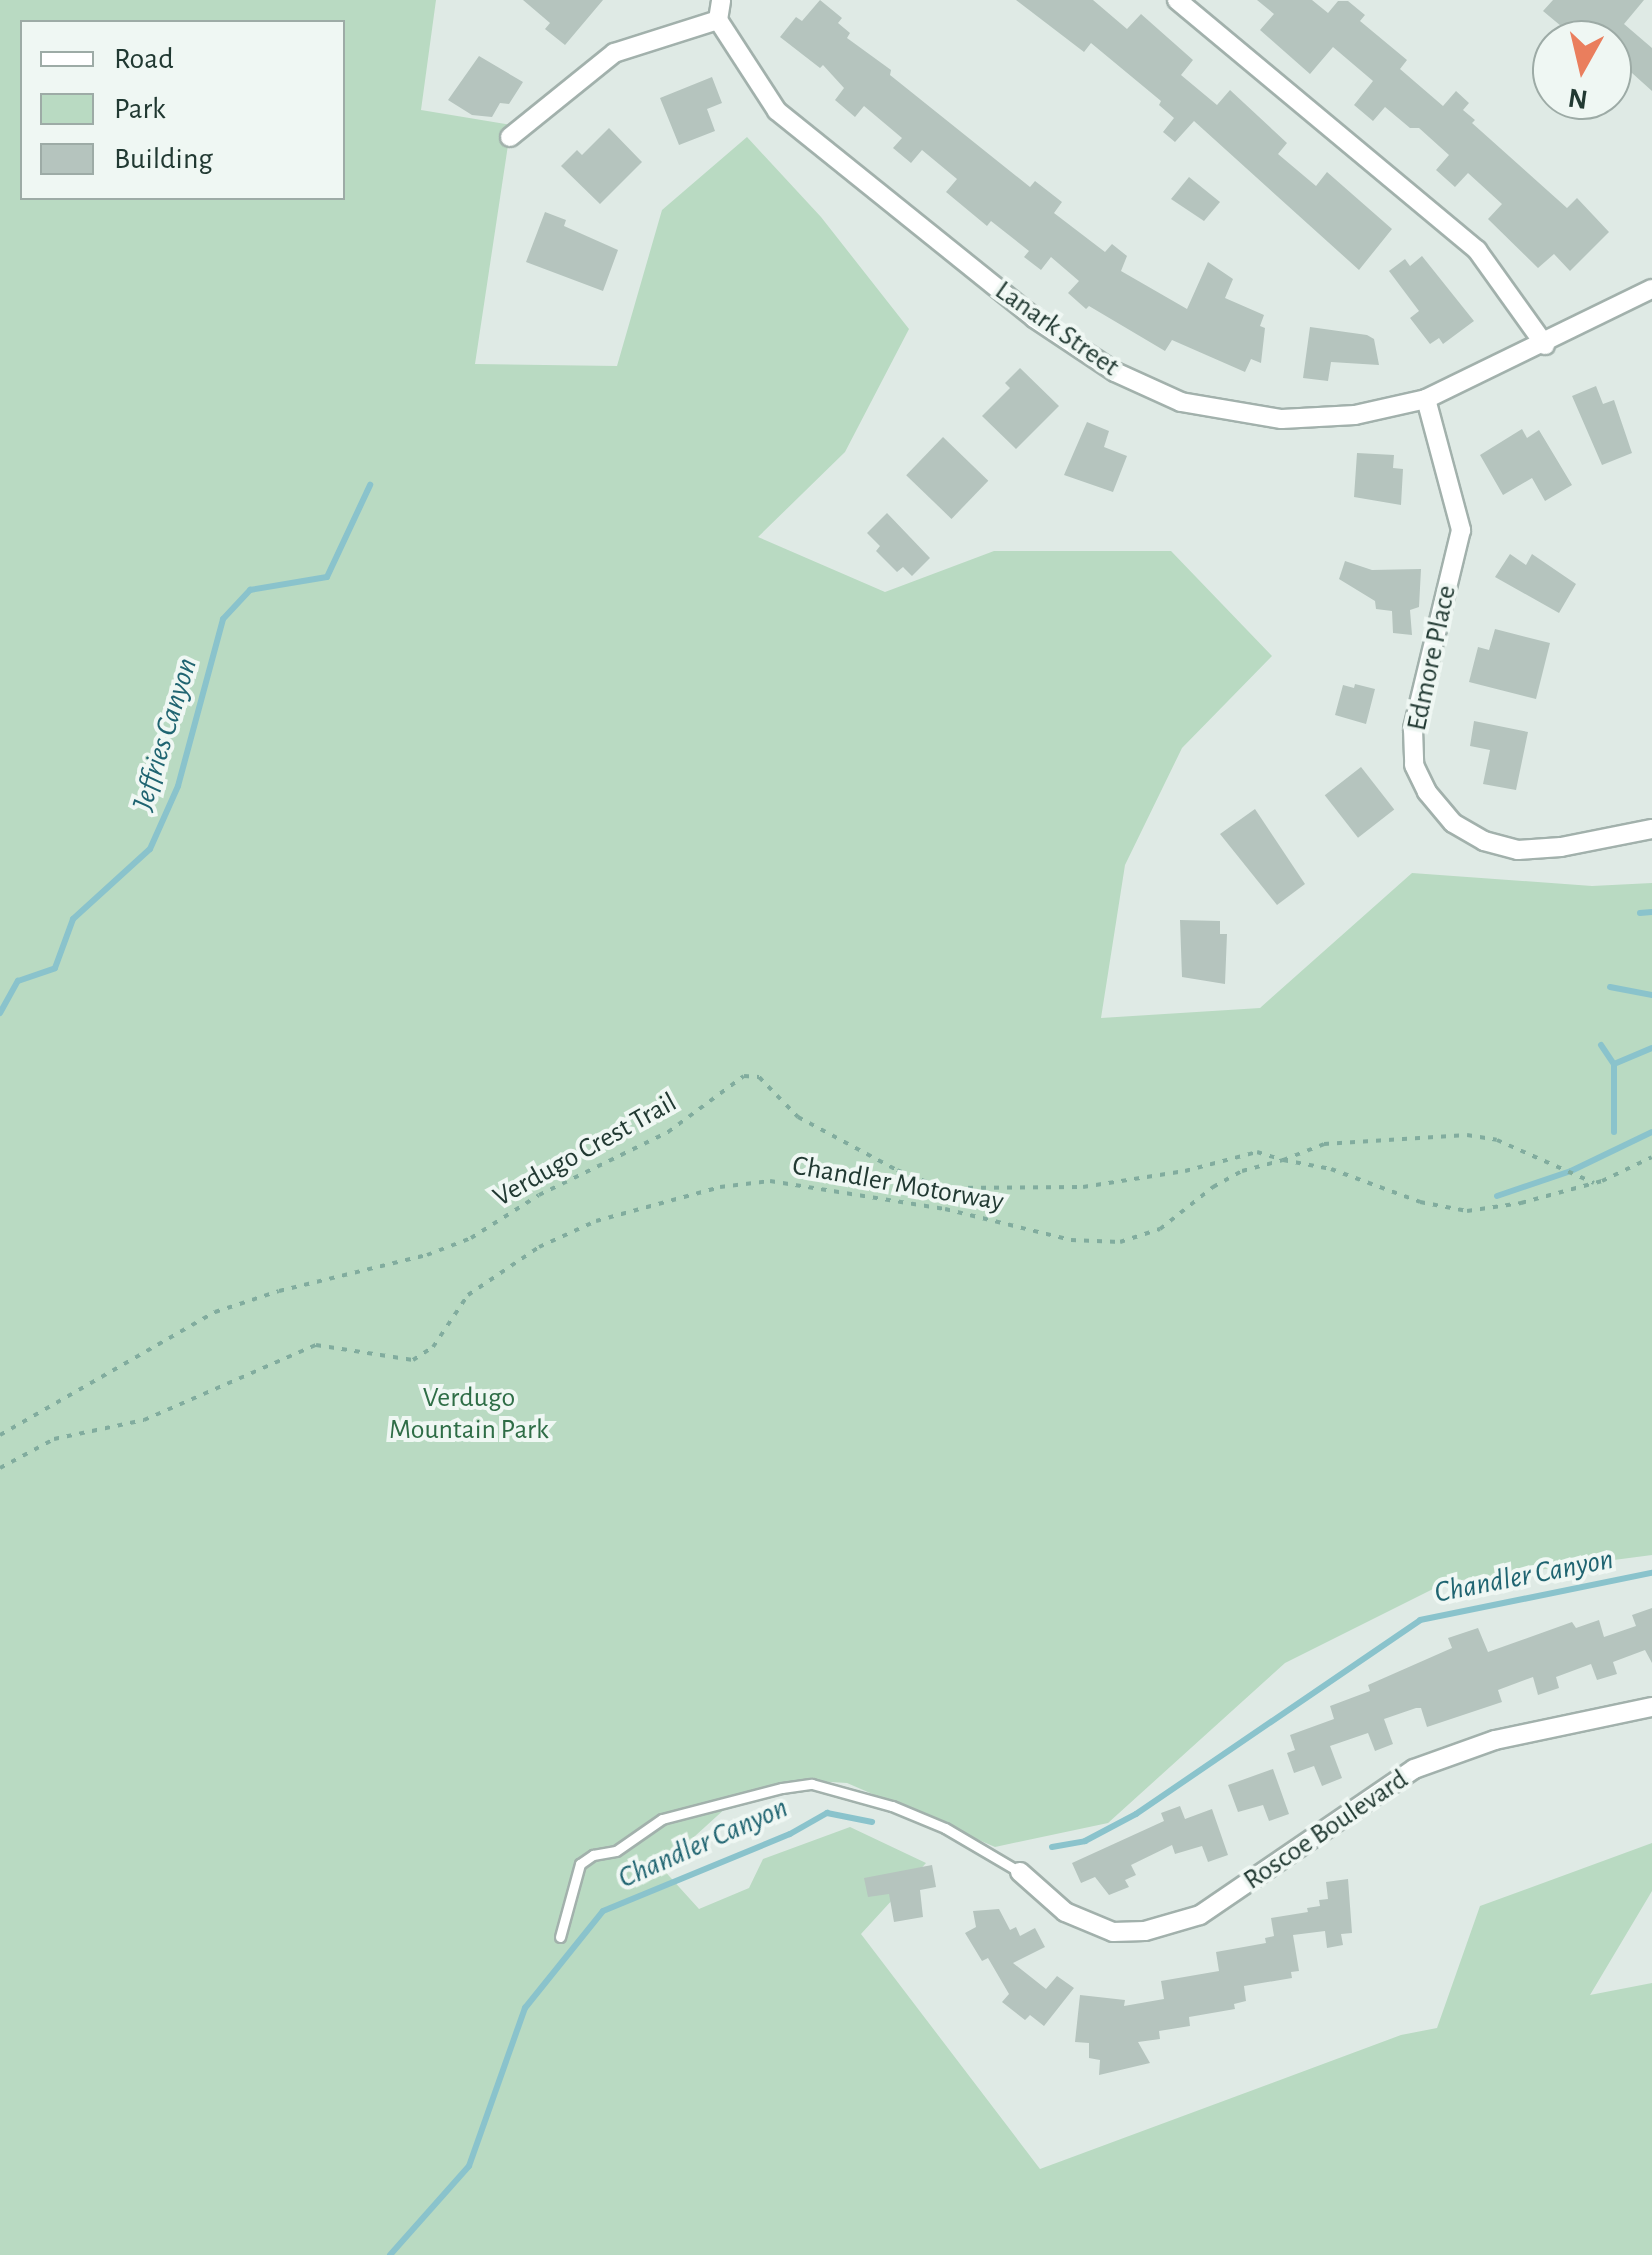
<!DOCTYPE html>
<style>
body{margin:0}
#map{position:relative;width:1652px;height:2255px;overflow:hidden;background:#dfeae5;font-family:"Alegreya Sans",sans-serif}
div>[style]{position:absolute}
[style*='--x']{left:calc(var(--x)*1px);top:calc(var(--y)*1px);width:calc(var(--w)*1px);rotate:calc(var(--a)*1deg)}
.green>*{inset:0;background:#b9dac2}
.stream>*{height:6px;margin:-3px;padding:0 3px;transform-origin:3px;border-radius:3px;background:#8ac3cc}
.building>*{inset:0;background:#b5c4be;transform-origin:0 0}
.path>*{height:4px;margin-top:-2px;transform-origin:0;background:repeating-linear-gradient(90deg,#81ac9e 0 5px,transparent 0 13px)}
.roads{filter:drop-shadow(2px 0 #a2b1ac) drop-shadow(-2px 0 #a2b1ac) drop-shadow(0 2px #a2b1ac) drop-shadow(0 -2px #a2b1ac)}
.service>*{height:9px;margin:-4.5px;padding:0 4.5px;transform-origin:4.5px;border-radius:4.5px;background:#fff}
.minor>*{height:18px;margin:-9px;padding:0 9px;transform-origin:9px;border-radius:9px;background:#fff}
span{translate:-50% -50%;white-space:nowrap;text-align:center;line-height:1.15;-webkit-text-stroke:8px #eff7f3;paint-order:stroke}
.street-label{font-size:28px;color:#213932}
.park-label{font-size:28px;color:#2e6d46}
.water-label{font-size:30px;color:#1f6471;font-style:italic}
.legend{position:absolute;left:20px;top:20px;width:325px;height:180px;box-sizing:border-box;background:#eff7f3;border:2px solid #9daba6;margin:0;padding:12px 18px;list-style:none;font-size:30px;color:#213932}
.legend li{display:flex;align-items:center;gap:20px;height:50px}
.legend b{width:50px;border:2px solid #9daba6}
.north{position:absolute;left:1532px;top:20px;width:100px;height:100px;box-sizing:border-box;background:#eff7f3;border:2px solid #9daba6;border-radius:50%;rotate:188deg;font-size:28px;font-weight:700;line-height:40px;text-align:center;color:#213932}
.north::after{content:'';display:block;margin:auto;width:35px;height:45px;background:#ea7e5d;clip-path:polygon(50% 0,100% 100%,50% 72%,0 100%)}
</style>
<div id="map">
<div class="green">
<div style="clip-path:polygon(evenodd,0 0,436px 0,421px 110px,511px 125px,475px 364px,617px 366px,662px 210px,747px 137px,821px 217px,909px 329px,845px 452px,758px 537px,885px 592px,994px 551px,1171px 551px,1272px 656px,1182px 748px,1125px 865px,1101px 1018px,1260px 1008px,1412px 873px,1592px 886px,1652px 883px,1652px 1555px,1447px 1582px,1285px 1663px,1108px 1823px,995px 1847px,847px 1783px,815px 1781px,739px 1796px,661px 1867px,699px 1909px,749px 1888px,763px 1859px,850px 1827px,926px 1863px,861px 1934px,1040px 2169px,1401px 2035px,1437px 2028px,1480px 1906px,1652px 1843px,1652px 1891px,1590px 1995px,1652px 1983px,1652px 2255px,0 2255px,0 0,22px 22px,342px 22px,342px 198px,22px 198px,22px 22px)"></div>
</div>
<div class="stream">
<div style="--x:1640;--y:913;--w:12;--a:-5"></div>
<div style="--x:1610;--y:987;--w:43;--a:10.8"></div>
<div style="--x:0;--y:1013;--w:37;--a:-61"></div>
<div style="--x:18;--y:981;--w:39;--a:-19"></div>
<div style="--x:55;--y:968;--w:52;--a:-69.8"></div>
<div style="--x:73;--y:919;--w:104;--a:-42.3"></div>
<div style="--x:150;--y:849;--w:69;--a:-66"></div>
<div style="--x:178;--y:786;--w:173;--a:-74.9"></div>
<div style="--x:223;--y:619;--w:40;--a:-47"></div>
<div style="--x:250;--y:590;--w:78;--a:-9.6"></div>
<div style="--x:327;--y:577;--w:102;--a:-64.9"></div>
<div style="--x:1601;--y:1045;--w:23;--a:56"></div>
<div style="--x:1614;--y:1064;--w:68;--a:90"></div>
<div style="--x:1614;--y:1064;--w:41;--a:-22.8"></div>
<div style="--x:1497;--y:1196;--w:78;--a:-18.7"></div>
<div style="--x:1571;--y:1171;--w:90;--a:-25.7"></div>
<div style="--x:1052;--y:1847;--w:34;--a:-10"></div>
<div style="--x:1085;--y:1841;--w:58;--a:-27.9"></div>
<div style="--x:1136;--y:1814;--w:344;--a:-34.3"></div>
<div style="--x:1420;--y:1620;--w:237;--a:-11.5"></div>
<div style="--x:390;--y:2255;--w:119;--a:-48.4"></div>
<div style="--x:469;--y:2166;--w:168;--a:-70.5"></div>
<div style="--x:525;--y:2008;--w:124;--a:-51.2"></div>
<div style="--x:603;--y:1911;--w:202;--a:-22.4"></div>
<div style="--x:790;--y:1834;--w:43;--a:-29.6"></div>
<div style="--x:827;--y:1813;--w:46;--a:11.3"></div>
</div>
<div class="building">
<div style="clip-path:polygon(523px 0,603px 0,565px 45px,545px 29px,550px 23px)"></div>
<div style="clip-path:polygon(820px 0,842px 18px,838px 23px,850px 33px,847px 38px,891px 70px,890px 75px,1030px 187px,1035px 181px,1062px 202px,1054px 213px,1105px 252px,1112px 244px,1127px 256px,1121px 271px,1187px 309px,1208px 262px,1233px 279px,1225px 298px,1264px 315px,1260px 326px,1265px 328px,1261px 363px,1251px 359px,1245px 372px,1172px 340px,1165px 351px,1089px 306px,1086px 309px,1068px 293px,1079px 281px,1051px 257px,1041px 270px,1024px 257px,1029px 251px,991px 221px,987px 226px,946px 192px,957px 179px,922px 150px,911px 163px,893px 148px,902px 138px,864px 106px,855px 117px,835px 100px,844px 88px,823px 65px,820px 68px,780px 37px,796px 17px,802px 21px)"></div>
<div style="clip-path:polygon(1016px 0,1093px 0,1127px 29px,1141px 14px,1193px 60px,1181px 75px,1217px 105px,1230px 90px,1287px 143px,1278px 154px,1316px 186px,1327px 172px,1392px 229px,1359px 270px,1194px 121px,1175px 142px,1163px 132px,1174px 118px,1159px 105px,1161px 101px,1091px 43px,1084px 52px)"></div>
<div style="clip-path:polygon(1257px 0,1312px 0,1328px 13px,1338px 1px,1348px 1px,1365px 15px,1360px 21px,1407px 60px,1400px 69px,1443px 106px,1456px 91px,1469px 103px,1463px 110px,1475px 120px,1472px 123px,1567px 208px,1577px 198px,1609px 232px,1570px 271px,1554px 254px,1538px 268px,1488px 219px,1502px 204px,1468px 173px,1455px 187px,1436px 170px,1449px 155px,1419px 128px,1410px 128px,1385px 107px,1373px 121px,1354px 105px,1373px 81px,1333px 47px,1310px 74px,1260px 30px,1274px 14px)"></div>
<div style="clip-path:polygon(1553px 0,1644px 0,1624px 24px,1652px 48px,1652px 91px,1612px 55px,1612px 40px,1590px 40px,1578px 30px,1573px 36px,1543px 11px)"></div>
<div style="clip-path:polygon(479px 56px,523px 82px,509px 104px,500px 103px,492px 117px,472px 115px,448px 100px)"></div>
<div style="clip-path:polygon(712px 77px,722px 103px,707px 109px,715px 131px,679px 145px,660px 98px)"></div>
<div style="clip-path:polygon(609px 128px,642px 162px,600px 204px,561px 166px,577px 150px,582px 155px)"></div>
<div style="clip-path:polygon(1189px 177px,1220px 202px,1204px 221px,1171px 199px)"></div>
<div style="clip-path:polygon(545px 212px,566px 220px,564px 226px,618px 250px,603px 291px,526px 262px)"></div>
<div style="clip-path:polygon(1422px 256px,1474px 321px,1443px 344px,1439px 338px,1430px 344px,1410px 318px,1419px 311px,1389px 271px,1405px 259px,1410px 266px)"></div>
<div style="clip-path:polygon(1310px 327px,1367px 335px,1374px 339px,1379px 365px,1331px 362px,1328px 381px,1303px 378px)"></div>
<div style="clip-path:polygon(1020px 368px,1059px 406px,1016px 449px,982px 416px,1010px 388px,1005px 383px)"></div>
<div style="clip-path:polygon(1596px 386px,1603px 404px,1614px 400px,1632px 453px,1602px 465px,1572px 396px)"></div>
<div style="clip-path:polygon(1087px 422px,1109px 431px,1104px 447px,1127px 456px,1113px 492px,1064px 475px)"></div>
<div style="clip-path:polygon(1522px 429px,1527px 438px,1539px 430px,1572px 485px,1545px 501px,1532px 478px,1503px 495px,1480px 455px)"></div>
<div style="left:943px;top:437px;width:63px;height:53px;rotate:44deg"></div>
<div style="clip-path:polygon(1357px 453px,1394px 455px,1393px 468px,1403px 469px,1401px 505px,1354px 497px)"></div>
<div style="clip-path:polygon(887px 513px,930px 558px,912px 576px,903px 567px,897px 572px,876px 551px,880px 546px,867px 533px)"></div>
<div style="clip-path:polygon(1510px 554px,1526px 565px,1532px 554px,1576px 584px,1559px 613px,1495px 577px)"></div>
<div style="clip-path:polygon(1345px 561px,1372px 570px,1421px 569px,1419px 607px,1410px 610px,1412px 635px,1393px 633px,1392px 611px,1376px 609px,1375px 601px,1339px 579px)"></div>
<div style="clip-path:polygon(1495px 629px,1550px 643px,1536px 699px,1469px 682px,1478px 647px,1489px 650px)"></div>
<div style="clip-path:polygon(1355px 684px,1375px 689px,1366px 724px,1335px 715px,1343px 685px,1354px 688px)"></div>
<div style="clip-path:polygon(1474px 721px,1528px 732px,1516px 790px,1483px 784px,1490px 750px,1470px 746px)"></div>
<div style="left:1361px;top:767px;width:54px;height:46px;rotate:52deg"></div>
<div style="clip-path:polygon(1255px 809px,1305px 884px,1277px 905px,1220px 834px)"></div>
<div style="clip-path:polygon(1180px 920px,1220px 921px,1220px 934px,1227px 934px,1225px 984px,1182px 977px)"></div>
<div style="clip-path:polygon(1652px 1608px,1652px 1663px,1645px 1650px,1613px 1662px,1617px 1674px,1597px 1680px,1591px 1664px,1556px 1677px,1559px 1688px,1538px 1695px,1533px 1677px,1498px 1690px,1502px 1702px,1427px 1727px,1421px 1708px,1416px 1708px,1384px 1719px,1393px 1744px,1375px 1751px,1368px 1733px,1330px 1746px,1342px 1778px,1322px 1786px,1314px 1766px,1294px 1773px,1287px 1753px,1295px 1750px,1290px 1735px,1334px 1719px,1330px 1706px,1370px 1691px,1368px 1685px,1452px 1648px,1448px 1638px,1478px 1628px,1488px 1652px,1572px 1622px,1576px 1628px,1599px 1620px,1604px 1637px,1636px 1626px,1632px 1615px)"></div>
<div style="clip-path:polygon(1273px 1769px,1289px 1814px,1269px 1821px,1263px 1805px,1238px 1812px,1228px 1785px)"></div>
<div style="clip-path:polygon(1180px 1806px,1185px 1819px,1212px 1809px,1228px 1855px,1208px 1862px,1202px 1846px,1175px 1854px,1172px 1845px,1131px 1865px,1136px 1875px,1125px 1880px,1129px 1887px,1109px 1895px,1095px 1877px,1081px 1883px,1072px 1863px,1164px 1821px,1161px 1813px)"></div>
<div style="clip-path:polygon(932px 1865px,936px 1887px,920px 1890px,923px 1917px,894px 1922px,889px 1894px,868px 1897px,864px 1878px)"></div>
<div style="clip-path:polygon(1348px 1879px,1352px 1933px,1341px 1934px,1343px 1945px,1327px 1948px,1325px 1931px,1293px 1935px,1299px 1971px,1291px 1972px,1292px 1978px,1244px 1986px,1246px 2001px,1234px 2004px,1235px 2009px,1189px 2017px,1190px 2026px,1159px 2031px,1160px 2039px,1138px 2042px,1150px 2063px,1099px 2075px,1100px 2060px,1089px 2058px,1089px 2043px,1075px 2042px,1080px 1995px,1125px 2000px,1124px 2006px,1164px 1999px,1161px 1981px,1219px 1971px,1216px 1952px,1266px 1943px,1265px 1938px,1274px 1936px,1271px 1918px,1308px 1912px,1307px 1908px,1320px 1906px,1319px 1900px,1328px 1899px,1326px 1882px)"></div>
<div style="clip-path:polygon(999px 1909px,1010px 1930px,1016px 1927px,1020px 1936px,1035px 1928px,1045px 1947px,1013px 1963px,1046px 1989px,1057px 1976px,1074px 1988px,1044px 2026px,1030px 2015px,1025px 2020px,1002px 2002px,1009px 1994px,988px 1958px,982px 1961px,965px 1933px,976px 1927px,973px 1911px)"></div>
</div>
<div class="path">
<div style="--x:0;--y:1435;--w:248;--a:-29.8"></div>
<div style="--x:215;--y:1312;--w:67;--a:-18.2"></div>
<div style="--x:279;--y:1291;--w:152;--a:-13.7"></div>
<div style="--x:427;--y:1255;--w:47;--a:-21.1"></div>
<div style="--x:471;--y:1238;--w:80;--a:-32.3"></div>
<div style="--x:539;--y:1195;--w:144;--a:-26"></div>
<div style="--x:668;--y:1132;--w:94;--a:-36.4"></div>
<div style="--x:744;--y:1076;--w:15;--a:4"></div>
<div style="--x:759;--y:1077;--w:56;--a:45.7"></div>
<div style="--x:798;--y:1117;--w:112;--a:28.2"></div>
<div style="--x:897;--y:1170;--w:48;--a:21.8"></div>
<div style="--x:942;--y:1188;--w:141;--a:-0.4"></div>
<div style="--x:1083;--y:1187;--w:103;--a:-8.9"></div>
<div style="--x:1185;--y:1171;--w:74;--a:-14.8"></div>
<div style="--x:1257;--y:1152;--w:27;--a:17"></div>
<div style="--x:1283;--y:1160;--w:44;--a:-21.3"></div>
<div style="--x:1324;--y:1144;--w:143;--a:-3.6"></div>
<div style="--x:1467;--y:1135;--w:30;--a:9"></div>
<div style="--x:1497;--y:1140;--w:106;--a:23.9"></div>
<div style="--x:0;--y:1468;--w:61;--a:-28.2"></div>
<div style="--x:54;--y:1439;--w:92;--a:-11.9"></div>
<div style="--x:144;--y:1420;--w:188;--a:-23.6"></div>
<div style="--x:316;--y:1345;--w:98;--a:8.8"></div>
<div style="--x:413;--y:1360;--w:24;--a:-33"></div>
<div style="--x:433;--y:1347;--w:63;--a:-56.1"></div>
<div style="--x:468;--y:1295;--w:86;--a:-34.1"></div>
<div style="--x:539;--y:1247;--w:63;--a:-24.5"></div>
<div style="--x:596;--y:1221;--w:129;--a:-15.3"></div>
<div style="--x:720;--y:1187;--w:50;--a:-6.8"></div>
<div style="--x:770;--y:1181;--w:177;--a:9.1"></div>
<div style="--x:945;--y:1209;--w:130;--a:13.8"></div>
<div style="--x:1071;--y:1240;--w:49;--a:2.3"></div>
<div style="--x:1120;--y:1242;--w:42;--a:-18"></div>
<div style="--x:1160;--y:1229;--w:68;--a:-38.4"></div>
<div style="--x:1213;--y:1187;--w:33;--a:-29"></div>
<div style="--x:1242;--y:1171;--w:42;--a:-15"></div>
<div style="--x:1283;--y:1160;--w:49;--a:10.6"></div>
<div style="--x:1331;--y:1169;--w:95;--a:20.3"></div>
<div style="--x:1420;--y:1202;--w:48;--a:10.8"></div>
<div style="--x:1467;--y:1211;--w:55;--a:-8.4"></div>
<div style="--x:1521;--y:1203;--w:84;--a:-15.2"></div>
<div style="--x:1602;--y:1181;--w:55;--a:-25.6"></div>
</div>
<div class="roads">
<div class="service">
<div style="--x:560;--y:1937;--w:76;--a:-74.7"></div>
<div style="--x:580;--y:1864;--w:16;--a:-35"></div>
<div style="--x:593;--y:1855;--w:23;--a:-10"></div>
<div style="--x:616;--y:1851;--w:56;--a:-34.8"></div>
<div style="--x:662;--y:1819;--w:124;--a:-14.5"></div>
<div style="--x:782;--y:1788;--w:30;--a:-8"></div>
<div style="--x:812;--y:1784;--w:83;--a:15.4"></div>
<div style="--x:892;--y:1806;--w:57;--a:22.5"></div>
<div style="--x:945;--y:1828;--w:87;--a:30.4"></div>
</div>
<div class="minor">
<div style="--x:1177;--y:0;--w:391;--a:39.8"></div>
<div style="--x:1477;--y:250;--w:117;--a:54.4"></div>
<div style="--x:718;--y:20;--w:108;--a:57"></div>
<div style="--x:777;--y:111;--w:330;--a:38.8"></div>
<div style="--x:1034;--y:318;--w:97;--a:33.7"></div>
<div style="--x:1115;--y:372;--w:72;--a:24.4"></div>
<div style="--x:1181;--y:402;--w:102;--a:9.6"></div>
<div style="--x:1282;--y:419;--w:73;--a:-3.1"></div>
<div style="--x:1355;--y:415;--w:73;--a:-12.7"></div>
<div style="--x:1426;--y:399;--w:251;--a:-26"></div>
<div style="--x:510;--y:137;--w:134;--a:-38.9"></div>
<div style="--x:614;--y:53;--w:109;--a:-17.6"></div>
<div style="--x:718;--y:20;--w:20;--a:-81"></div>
<div style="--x:1426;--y:399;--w:136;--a:75"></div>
<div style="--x:1461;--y:530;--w:205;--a:103.6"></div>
<div style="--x:1413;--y:729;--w:36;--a:88"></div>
<div style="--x:1414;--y:765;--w:30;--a:64"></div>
<div style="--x:1427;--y:792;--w:40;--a:50"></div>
<div style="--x:1453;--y:823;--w:36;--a:30"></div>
<div style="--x:1484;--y:841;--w:35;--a:15"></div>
<div style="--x:1518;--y:850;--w:43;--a:-4"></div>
<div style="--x:1561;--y:847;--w:93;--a:-11.2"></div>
<div style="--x:1020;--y:1872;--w:60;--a:41.6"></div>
<div style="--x:1065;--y:1912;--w:52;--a:22.6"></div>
<div style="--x:1113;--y:1932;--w:32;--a:-2"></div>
<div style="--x:1145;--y:1931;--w:57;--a:-16.2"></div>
<div style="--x:1200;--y:1915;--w:259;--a:-34.3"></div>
<div style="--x:1414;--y:1769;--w:86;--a:-19.7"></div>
<div style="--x:1495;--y:1740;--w:160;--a:-11.9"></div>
</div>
</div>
<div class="street-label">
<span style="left:1057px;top:329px;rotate:35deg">Lanark Street</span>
<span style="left:1432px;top:658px;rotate:-78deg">Edmore Place</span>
<span style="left:585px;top:1150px;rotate:-29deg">Verdugo Crest Trail</span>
<span style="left:898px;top:1184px;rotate:10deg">Chandler Motorway</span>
<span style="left:1326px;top:1830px;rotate:-34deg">Roscoe Boulevard</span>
</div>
<div class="park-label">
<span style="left:469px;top:1414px">Verdugo<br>Mountain Park</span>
</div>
<div class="water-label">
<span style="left:165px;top:734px;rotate:-73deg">Jeffries Canyon</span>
<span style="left:1524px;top:1576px;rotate:-11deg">Chandler Canyon</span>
<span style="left:703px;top:1843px;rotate:-24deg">Chandler Canyon</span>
</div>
<ul class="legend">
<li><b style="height:12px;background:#fff"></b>Road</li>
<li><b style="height:28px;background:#b9dac2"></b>Park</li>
<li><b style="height:28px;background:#b5c4be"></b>Building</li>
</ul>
<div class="north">N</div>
</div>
